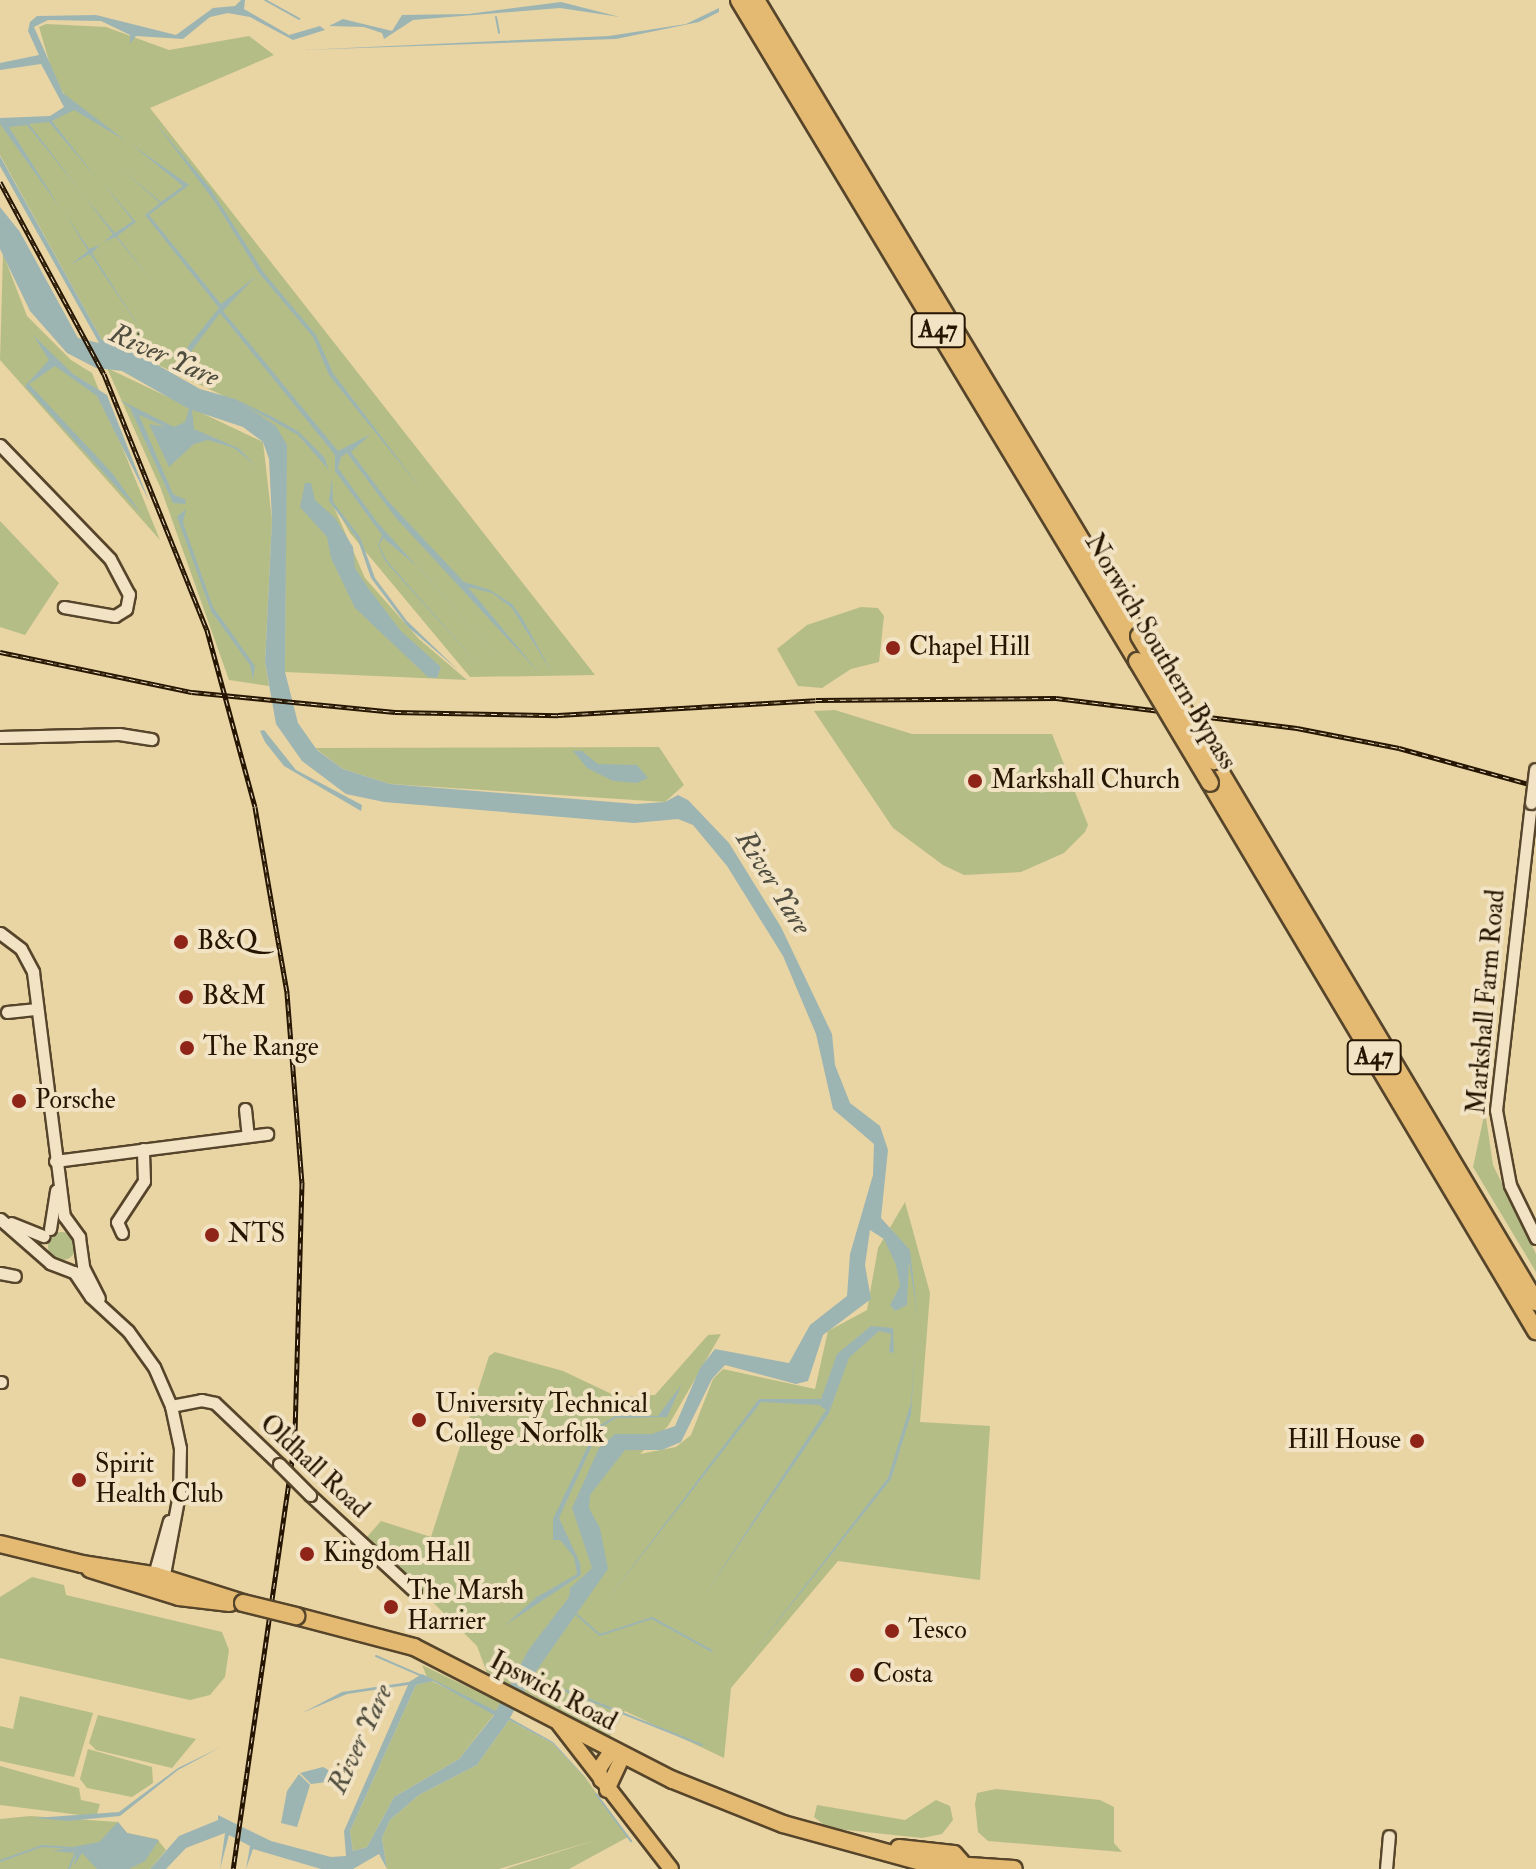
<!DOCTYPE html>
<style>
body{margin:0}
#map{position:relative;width:1536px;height:1869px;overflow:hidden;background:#e9d4a4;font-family:"IM FELL Double Pica",serif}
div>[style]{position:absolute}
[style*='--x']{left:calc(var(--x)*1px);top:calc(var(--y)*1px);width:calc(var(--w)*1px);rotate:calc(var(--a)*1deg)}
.green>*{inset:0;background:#b5bd87}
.round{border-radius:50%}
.water>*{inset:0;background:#9db5b2}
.stream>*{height:2px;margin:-1px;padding:0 1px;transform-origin:1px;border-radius:1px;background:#9db5b2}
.roads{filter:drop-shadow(2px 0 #56452a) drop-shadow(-2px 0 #56452a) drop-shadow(0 2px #56452a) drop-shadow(0 -2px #56452a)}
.minor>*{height:11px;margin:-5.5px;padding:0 5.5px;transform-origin:5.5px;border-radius:5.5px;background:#f1e3c4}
.major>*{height:14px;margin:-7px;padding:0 7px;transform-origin:7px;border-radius:7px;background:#e4ba72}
.highway>*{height:16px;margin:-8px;padding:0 8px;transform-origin:8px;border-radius:8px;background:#e4ba72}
.rail>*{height:5px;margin-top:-2.5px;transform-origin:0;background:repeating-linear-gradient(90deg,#f1e3c4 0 6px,#251501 0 12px);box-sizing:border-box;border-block:2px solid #251501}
.bridges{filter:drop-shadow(2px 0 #56452a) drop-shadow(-2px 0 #56452a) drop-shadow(0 2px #56452a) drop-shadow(0 -2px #56452a)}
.minor-bridge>*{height:11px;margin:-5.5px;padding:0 5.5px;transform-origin:5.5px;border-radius:5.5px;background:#f1e3c4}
.highway-bridge>*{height:16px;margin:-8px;padding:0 8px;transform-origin:8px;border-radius:8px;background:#e4ba72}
.dots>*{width:22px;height:22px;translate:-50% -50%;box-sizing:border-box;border:4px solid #f1e3c4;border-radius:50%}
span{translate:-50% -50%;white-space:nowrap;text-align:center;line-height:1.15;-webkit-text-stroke:8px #f1e3c4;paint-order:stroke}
.shield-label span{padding:2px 6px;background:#f1e3c4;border:2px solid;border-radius:6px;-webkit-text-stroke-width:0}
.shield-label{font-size:24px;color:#251501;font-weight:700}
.poi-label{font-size:26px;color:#251501}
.left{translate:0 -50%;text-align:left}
.right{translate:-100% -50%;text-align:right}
.street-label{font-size:26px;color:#251501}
.water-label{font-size:28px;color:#4f4d3f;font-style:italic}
</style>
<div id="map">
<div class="green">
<div style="clip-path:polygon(46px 24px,106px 27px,169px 50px,249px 36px,274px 55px,150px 108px,595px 675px,470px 677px,350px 533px,330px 498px,365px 578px,419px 639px,467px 680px,285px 672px,286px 455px,245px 406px,154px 363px,127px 341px,102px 340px,0 155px,0 124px,52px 121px,74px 109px,54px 78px,39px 27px)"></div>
<div style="clip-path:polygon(3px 254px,27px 316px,71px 360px,92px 373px,160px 540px,0 360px)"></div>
<div style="clip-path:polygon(107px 368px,263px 442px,272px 520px,265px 662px,269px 686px,229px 680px,161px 489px)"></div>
<div style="clip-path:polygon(0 521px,59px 583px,25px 635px,0 627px)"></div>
<div style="clip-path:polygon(861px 607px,878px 608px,884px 616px,879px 662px,851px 669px,822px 688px,798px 686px,777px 649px,807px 625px)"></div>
<div style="clip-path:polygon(835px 710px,912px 734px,1052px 734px,1088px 825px,1085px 832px,1064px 853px,1021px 872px,964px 875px,943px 865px,893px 828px,814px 711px)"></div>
<div style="clip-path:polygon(659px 747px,684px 785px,665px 802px,390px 784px,343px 769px,315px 748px)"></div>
<div style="clip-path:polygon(1485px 1111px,1493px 1165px,1536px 1254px,1536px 1272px,1473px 1167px)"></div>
<div style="clip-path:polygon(905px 1202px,930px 1293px,920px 1422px,990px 1426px,980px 1580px,838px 1561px,731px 1688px,724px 1758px,625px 1711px,609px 1738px,487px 1673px,477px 1646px,367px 1537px,381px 1521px,431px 1537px,489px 1356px,495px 1352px,563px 1371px,618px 1397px,655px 1395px,708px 1335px,721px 1334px,668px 1426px,640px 1454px,676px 1447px,691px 1435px,713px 1379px,723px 1369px,815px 1389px,828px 1331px,867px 1310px,878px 1248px)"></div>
<div class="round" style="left:48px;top:1232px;width:28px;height:28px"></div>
<div style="clip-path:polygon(32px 1577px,64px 1585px,66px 1595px,222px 1632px,229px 1650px,225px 1677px,210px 1695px,190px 1700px,0 1658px,0 1597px)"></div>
<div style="clip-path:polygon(422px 1665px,501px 1703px,496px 1712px,427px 1677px)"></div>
<div style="clip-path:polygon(432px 1681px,495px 1713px,459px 1759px,394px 1797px,367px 1847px,353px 1851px,350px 1831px,416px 1685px)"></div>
<div style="clip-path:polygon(20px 1696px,93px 1713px,74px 1777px,0 1761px,0 1726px,13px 1729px)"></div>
<div style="clip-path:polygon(98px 1715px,132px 1723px,196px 1739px,172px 1768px,96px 1750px,89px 1743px)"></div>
<div style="clip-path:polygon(509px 1720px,552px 1743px,584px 1776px,628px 1837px,569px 1869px,505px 1869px,599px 1839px,499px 1869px,387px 1869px,382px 1838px,390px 1820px,419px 1795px,477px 1765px)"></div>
<div style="clip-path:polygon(88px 1749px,152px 1767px,153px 1783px,132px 1797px,87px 1788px,80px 1779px)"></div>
<div style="clip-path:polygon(0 1766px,79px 1788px,81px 1800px,100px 1804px,96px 1817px,0 1805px)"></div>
<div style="clip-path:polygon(996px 1789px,1100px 1800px,1114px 1807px,1114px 1843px,1122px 1852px,988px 1841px,978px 1832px,975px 1804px,977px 1793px)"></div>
<div style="clip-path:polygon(936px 1800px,950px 1806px,953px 1820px,942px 1834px,922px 1838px,828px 1828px,814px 1817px,817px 1805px,905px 1820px)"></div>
<div style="clip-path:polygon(30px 1816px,118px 1822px,127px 1833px,157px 1839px,166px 1850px,150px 1869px,0 1869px,0 1819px)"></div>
</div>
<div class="water">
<div style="clip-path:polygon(241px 0,245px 0,244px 9px,289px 35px,320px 26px,325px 30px,293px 40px,250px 17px,228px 13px,210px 17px,183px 39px,136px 36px,130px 44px,130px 35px,101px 21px,48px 20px,34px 27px,63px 93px,126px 141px,74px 110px,52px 121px,97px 179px,49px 122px,29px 124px,81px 192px,27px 125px,9px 127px,60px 208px,0 124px,0 118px,50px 116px,64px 107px,41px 64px,0 70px,0 63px,39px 55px,28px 31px,30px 22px,37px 16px,96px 15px,176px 35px,213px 8px,235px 6px)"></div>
<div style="clip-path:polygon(561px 2px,620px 17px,560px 8px,413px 20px,384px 39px,382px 33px,364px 27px,329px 26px,343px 19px,392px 31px,402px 15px,468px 14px)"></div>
<div style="clip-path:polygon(719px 8px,719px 12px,699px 22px,616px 39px,303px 50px,609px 36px,686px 24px)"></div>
<div style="clip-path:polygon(154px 121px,210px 188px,264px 273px,316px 335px,333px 373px,421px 489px,329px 375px,313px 337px,259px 273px,215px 202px)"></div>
<div style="clip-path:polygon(131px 144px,189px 185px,149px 215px,221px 304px,256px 276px,223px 311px,338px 451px,371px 434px,351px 452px,387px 500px,464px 582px,490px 590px,512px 604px,522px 618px,553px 674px,512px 608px,492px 593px,468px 587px,540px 674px,396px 518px,347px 453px,341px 457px,338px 468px,377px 522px,515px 675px,419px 568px,383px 538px,379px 545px,387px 561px,485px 672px,385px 561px,378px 545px,382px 535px,335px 471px,335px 455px,220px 313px,178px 369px,189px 345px,219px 308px,145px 215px,160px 203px,121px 169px,161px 202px,183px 186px)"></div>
<div style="clip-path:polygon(evenodd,0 156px,102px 340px,133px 344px,154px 363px,200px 389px,235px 399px,271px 416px,299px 432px,324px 457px,329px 470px,298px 435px,246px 406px,276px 426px,287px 445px,285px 672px,298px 723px,317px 750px,343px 769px,390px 784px,636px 804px,665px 802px,678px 795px,688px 800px,729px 843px,781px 927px,832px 1034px,835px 1065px,850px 1103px,880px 1126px,888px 1150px,881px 1218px,910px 1250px,918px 1319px,909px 1261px,907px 1305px,895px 1311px,890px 1305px,900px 1286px,896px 1265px,884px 1239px,870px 1230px,865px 1265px,871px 1299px,823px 1335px,808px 1381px,796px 1384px,725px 1365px,712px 1379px,681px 1442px,662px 1450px,625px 1450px,590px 1495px,589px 1508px,600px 1528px,608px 1569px,532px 1677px,510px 1718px,553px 1742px,595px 1788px,552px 1743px,509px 1720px,477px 1765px,419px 1795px,390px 1820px,382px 1838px,387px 1869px,379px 1854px,353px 1869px,321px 1869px,253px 1849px,246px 1869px,250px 1846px,229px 1835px,220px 1869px,225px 1833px,186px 1848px,166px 1869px,150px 1869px,179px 1836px,218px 1820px,218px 1815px,271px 1841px,331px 1857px,346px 1856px,344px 1831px,408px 1685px,347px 1694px,302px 1713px,342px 1692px,409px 1682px,422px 1674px,496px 1711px,529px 1649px,569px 1597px,570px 1588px,592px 1568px,572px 1508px,599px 1448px,615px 1434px,652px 1434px,675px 1426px,700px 1368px,715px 1349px,789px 1363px,810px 1325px,847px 1296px,850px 1254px,873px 1175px,874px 1144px,833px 1109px,816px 1034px,783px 956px,727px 866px,693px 825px,678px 819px,634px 823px,384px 802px,346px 794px,302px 761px,276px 724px,265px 662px,272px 520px,269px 459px,263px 442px,243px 427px,192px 410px,194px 429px,238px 448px,256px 466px,234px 448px,208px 440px,194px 444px,169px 467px,149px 424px,165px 427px,139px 415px,173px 494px,186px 500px,185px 504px,173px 503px,130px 408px,120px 400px,174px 427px,185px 422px,189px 409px,122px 371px,96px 368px,67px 353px,30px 311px,0 249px,0 207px,20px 232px,78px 338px,99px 343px,0 166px,0 156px,433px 1681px,494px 1715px,459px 1759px,394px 1797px,367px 1847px,353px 1851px,350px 1831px,416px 1685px,433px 1681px)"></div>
<div style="clip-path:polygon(101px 181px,136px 222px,117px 236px,152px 281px,116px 237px,104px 242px,113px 234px,84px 196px,115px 233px,133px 221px)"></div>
<div style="clip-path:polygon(64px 212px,89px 249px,100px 245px,92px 253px,144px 334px,90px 254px,70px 265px,88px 251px)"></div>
<div style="clip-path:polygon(33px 335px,73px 374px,107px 395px,149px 501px,97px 396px,55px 366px,29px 384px,113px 474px,142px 515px,25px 386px,49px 360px)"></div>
<div style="clip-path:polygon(332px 477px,333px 502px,360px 537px,375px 578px,407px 621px,458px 670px,408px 627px,371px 578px,358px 540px,329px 501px)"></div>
<div style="clip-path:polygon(305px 483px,311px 483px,315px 500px,335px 518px,353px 547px,355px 568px,369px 589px,401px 631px,441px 667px,437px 678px,428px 677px,355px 608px,331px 558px,327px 537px,300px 507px)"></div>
<div style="clip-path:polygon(186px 509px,183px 523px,213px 607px,255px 666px,253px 680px,250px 665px,211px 611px,177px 517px)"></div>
<div style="clip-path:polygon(264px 730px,296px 770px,362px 805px,361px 811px,284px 766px,265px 742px,260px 731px)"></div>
<div style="clip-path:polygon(573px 751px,582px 751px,598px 764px,637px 765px,648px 778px,637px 783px,613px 781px,587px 768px)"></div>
<div style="clip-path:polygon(871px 1326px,893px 1328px,894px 1353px,889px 1352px,891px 1334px,879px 1331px,849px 1358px,829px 1413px,704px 1596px,826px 1410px,819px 1405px,761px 1402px,604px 1604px,759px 1399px,821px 1399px,837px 1354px)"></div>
<div style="clip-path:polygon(916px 1339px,911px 1414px,891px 1479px,745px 1663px,888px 1478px,911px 1403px)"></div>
<div style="clip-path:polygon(682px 1384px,667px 1417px,616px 1418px,600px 1428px,559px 1518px,580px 1563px,581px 1575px,504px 1626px,537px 1597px,577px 1574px,574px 1557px,560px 1540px,553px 1540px,553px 1519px,597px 1427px,617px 1415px,658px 1416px)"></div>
<div style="clip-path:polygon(221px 1747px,178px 1770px,120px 1816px,68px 1821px,34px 1818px,119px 1812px,178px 1768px)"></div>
<div style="clip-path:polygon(323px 1767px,330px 1771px,327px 1782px,311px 1784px,300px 1773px)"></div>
<div style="clip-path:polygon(299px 1774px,310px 1785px,297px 1827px,281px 1823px,287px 1791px)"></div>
<div style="clip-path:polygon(118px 1822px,127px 1833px,159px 1840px,145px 1861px,129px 1869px,97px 1869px,82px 1853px,74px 1866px,76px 1853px,52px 1851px,99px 1842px)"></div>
</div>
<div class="stream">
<div style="--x:265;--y:0;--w:39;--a:29"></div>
<div style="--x:496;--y:17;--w:16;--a:79"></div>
<div style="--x:577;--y:1615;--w:30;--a:41"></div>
<div style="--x:600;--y:1635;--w:55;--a:-18.1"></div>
<div style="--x:652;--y:1618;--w:68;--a:28.8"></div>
<div style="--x:376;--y:1656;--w:48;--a:23.4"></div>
<div style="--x:532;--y:1677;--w:183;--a:21.8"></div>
<div style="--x:596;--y:1794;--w:59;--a:53.3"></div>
<div style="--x:0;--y:1861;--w:45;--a:-19.7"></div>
<div style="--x:42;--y:1846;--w:30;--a:4"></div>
<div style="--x:69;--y:1869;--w:19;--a:-69"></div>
</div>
<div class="roads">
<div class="minor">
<div style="--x:0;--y:445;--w:158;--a:46"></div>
<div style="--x:110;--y:559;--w:40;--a:62"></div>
<div style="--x:129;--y:594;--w:15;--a:101"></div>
<div style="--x:126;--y:609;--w:13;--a:148"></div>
<div style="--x:115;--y:616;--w:52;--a:-170"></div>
<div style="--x:0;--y:737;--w:119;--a:-1.4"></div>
<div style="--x:119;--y:734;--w:33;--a:9"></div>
<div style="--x:1531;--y:803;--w:309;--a:96.5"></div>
<div style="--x:1496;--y:1110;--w:76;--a:79.4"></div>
<div style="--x:1510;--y:1185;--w:59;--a:63.9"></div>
<div style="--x:0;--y:933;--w:26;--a:37"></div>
<div style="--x:21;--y:949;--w:26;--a:62"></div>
<div style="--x:33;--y:972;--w:246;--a:82.8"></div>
<div style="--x:64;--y:1216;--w:26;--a:54"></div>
<div style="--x:79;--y:1237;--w:30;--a:82"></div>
<div style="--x:83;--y:1267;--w:35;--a:63"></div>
<div style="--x:7;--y:1012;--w:30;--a:-6"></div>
<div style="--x:245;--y:1109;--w:27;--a:84"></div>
<div style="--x:55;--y:1161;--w:214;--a:-7.3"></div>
<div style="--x:0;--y:1219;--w:67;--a:41.3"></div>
<div style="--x:50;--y:1263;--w:26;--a:21"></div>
<div style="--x:74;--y:1272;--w:30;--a:56"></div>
<div style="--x:91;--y:1297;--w:50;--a:42.6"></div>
<div style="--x:128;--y:1331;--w:44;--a:54.2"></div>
<div style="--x:154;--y:1367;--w:43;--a:66.4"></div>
<div style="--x:171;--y:1406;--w:43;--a:77.9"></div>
<div style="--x:180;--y:1448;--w:46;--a:91.2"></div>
<div style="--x:179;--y:1494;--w:93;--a:100.6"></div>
<div style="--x:11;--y:1223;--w:35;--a:22"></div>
<div style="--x:50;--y:1229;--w:39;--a:-81"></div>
<div style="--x:122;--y:1233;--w:12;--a:-114"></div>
<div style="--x:117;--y:1222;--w:49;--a:-56.6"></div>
<div style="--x:144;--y:1181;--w:32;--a:-92"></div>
<div style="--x:0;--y:1273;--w:15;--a:11"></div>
<div style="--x:0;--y:1382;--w:1;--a:0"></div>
<div style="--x:171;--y:1406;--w:31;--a:-11"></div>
<div style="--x:201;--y:1400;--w:14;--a:12"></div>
<div style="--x:215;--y:1403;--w:88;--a:43.6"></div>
<div style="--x:310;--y:1495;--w:143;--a:42.7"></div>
<div style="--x:154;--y:1575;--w:56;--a:-74.5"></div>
<div style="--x:1386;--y:1869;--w:33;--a:-85"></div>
</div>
<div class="major">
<div style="--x:559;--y:1724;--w:183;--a:52.3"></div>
<div style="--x:601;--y:1780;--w:11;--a:-100"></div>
<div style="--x:599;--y:1769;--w:23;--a:-56"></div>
<div style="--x:607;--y:1790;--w:38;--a:-65"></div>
</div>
<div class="highway">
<div style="--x:739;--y:0;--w:772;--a:58.95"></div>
<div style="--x:756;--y:0;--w:742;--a:58.94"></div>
<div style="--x:1214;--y:761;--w:630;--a:59.24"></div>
<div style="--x:1210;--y:783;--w:638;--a:59.25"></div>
<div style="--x:0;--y:1544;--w:84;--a:13.7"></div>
<div style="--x:82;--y:1564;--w:73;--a:8.7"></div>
<div style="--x:154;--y:1575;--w:93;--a:17.5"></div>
<div style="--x:90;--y:1569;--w:93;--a:17.5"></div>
<div style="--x:179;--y:1597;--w:51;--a:6.7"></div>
<div style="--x:296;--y:1616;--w:122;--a:14.7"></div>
<div style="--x:414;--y:1647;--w:291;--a:27.2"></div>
<div style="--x:673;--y:1780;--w:118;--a:21.8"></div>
<div style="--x:783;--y:1824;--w:147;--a:15.4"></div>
<div style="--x:925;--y:1863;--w:89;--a:3.9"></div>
<div style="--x:899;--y:1848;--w:55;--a:6.2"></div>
<div style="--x:954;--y:1854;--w:11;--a:49"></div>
</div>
</div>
<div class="rail">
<div style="--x:0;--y:182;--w:218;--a:61.6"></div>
<div style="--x:104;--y:374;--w:276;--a:68.1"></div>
<div style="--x:207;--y:630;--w:183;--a:74.8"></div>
<div style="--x:255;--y:807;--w:189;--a:80.2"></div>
<div style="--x:287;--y:993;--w:191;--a:85.5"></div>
<div style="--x:302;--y:1183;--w:257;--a:91.6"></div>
<div style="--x:295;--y:1440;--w:433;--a:98.2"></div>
<div style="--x:0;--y:652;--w:196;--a:11.8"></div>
<div style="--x:192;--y:692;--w:204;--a:5.6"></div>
<div style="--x:395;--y:712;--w:163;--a:1.1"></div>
<div style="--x:558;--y:715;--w:258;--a:-3.3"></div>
<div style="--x:816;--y:700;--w:240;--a:-0.5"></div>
<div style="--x:1056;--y:698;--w:243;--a:7.1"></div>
<div style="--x:1297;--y:728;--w:104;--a:11.1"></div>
<div style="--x:1399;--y:748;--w:142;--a:15.5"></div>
</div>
<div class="bridges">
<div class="minor-bridge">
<div style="--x:1531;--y:803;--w:34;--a:-83"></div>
<div style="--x:279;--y:1464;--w:44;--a:45"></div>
</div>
<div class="highway-bridge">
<div style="--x:1139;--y:636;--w:146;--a:59"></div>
<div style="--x:1137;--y:661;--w:142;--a:59.1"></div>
<div style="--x:243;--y:1603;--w:55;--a:13.8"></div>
</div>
</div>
<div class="dots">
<div style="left:893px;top:648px;background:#8f2418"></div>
<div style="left:975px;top:781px;background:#8f2418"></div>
<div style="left:181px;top:942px;background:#8f2418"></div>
<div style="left:186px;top:997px;background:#8f2418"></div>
<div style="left:187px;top:1048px;background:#8f2418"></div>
<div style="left:19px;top:1101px;background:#8f2418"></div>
<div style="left:212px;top:1235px;background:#8f2418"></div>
<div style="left:419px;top:1420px;background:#8f2418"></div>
<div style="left:1417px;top:1441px;background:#8f2418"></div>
<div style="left:79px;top:1480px;background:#8f2418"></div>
<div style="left:307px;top:1554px;background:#8f2418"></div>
<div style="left:391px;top:1607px;background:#8f2418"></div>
<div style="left:892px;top:1631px;background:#8f2418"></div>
<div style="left:857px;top:1675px;background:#8f2418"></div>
</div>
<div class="shield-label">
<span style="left:938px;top:330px">A47</span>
<span style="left:1374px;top:1057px">A47</span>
</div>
<div class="poi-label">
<span class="left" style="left:909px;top:648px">Chapel Hill</span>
<span class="left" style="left:991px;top:781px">Markshall Church</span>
<span class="left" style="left:197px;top:942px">B&amp;Q</span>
<span class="left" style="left:202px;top:997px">B&amp;M</span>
<span class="left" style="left:203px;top:1048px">The Range</span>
<span class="left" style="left:35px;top:1101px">Porsche</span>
<span class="left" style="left:228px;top:1235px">NTS</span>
<span class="left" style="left:435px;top:1420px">University Technical<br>College Norfolk</span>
<span class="right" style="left:1401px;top:1441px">Hill House</span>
<span class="left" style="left:95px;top:1480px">Spirit<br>Health Club</span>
<span class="left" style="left:323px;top:1554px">Kingdom Hall</span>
<span class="left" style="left:407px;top:1607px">The Marsh<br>Harrier</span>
<span class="left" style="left:908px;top:1631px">Tesco</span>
<span class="left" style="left:873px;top:1675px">Costa</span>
</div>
<div class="street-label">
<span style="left:1160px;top:652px;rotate:59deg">Norwich Southern Bypass</span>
<span style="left:1487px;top:1002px;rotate:-85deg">Markshall Farm Road</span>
<span style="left:314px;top:1467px;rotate:43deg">Oldhall Road</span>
<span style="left:553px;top:1692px;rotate:28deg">Ipswich Road</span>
</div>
<div class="water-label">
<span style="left:164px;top:356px;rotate:24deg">River Yare</span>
<span style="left:773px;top:883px;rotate:58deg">River Yare</span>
<span style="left:361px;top:1739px;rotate:-65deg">River Yare</span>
</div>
</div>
